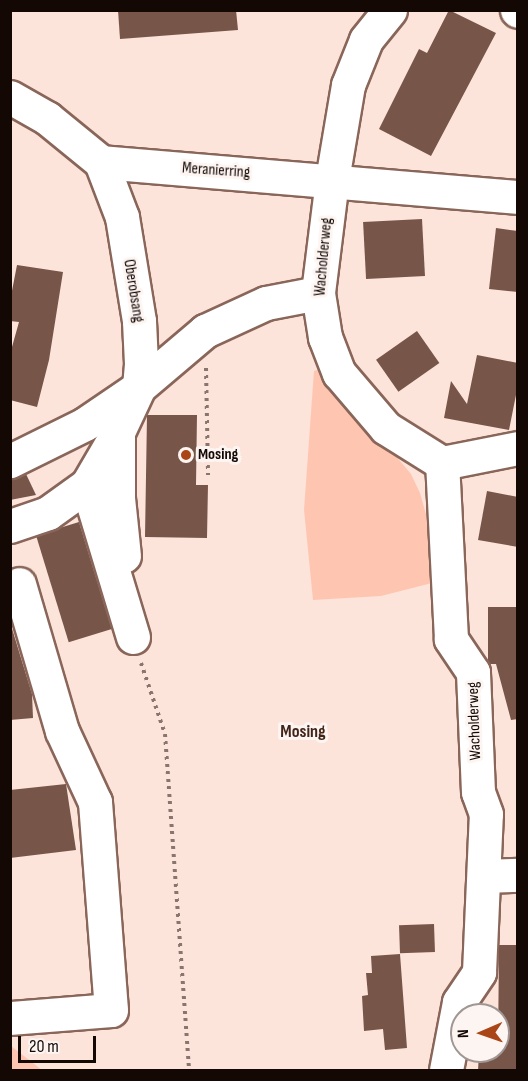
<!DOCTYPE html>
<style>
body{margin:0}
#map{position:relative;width:528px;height:1081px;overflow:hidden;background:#fce4db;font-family:"Sofia Sans Condensed",sans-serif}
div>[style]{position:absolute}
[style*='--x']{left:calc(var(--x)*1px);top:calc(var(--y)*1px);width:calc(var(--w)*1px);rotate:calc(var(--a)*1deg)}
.green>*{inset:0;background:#fec6b1}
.building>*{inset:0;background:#775649;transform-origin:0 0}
.path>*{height:4px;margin-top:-2px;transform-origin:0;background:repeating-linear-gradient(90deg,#87756e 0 3px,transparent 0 7.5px)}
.roads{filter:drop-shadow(2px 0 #896659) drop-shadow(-2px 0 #896659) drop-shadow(0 2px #896659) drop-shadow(0 -2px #896659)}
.minor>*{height:33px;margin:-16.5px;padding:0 16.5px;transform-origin:16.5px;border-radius:16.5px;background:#fff}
.dots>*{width:16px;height:16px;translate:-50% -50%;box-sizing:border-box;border:3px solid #fdf5f2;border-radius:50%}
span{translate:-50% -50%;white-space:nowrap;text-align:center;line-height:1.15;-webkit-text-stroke:6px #fdf5f2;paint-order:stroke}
.street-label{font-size:16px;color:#140804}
.poi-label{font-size:16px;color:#140804;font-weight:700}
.left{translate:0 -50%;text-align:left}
.neighbourhood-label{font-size:18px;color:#422419;font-weight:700}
.frame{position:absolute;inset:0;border:12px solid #140804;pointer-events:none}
.north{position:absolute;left:450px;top:1003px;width:60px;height:60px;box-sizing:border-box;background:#fdf5f2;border:2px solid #a09693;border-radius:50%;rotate:268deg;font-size:16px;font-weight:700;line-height:24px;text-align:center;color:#140804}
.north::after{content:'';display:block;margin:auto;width:21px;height:27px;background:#aa4517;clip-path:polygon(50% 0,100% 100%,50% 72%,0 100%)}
.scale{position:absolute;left:18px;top:1036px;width:78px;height:27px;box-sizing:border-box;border:3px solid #140804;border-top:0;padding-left:8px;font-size:18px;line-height:21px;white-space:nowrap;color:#140804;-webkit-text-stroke:4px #fdf5f2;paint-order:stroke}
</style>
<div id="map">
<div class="green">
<div style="clip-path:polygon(322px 368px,411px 474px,420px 493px,431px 532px,432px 583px,381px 596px,313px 600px,304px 510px,314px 371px)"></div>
<div style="clip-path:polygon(11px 1046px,42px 1070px,47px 1070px,11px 1070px)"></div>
</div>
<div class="building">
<div style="clip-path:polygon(118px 10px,236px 10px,238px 30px,120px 39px)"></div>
<div style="clip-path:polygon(449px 10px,496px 33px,431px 156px,379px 129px,419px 49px,427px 53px)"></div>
<div style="left:422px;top:219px;width:57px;height:59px;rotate:87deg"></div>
<div style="clip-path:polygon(496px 228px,518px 231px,518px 292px,489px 289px)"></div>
<div style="clip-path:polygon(17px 265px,63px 272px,49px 360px,37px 407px,10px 400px,10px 354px,19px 322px,10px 321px,10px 301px)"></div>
<div style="left:417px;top:331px;width:39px;height:50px;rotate:55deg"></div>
<div style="clip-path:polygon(477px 355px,518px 363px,518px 385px,509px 430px,444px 418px,451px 381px,467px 404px)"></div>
<div style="clip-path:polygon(147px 415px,197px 415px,196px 485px,208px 485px,207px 538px,145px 537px)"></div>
<div style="clip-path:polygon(26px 474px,36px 495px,10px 500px,10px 479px)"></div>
<div style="clip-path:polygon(487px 491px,518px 497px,518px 547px,478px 540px)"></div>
<div style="left:79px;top:522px;width:112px;height:45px;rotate:73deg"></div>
<div style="clip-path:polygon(488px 607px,518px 607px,518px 719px,511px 720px,496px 664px,490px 664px,488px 661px)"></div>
<div style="clip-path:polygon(10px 622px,32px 694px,33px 718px,10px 720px)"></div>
<div style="clip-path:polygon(66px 784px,76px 850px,10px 858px,10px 790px)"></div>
<div style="left:434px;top:924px;width:28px;height:35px;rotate:88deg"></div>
<div style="clip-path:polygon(499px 945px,518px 945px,518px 1071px,478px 1071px,479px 1051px,498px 1051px)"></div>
<div style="clip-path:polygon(400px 954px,407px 1048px,385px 1050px,383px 1029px,364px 1031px,362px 996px,368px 995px,366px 973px,372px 973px,371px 956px)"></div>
</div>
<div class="path">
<div style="--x:206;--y:368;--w:107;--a:88.9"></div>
<div style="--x:141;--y:663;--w:75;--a:71.3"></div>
<div style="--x:165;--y:734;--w:337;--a:85.9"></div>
</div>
<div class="roads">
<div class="minor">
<div style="--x:390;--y:10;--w:38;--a:129"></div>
<div style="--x:366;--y:40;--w:48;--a:111.8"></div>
<div style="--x:348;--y:85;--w:96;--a:99.6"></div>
<div style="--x:332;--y:180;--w:114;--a:97.1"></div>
<div style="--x:318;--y:293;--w:45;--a:81"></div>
<div style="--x:325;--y:337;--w:39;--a:69"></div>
<div style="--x:339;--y:373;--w:72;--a:49.5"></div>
<div style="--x:386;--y:428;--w:66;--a:32"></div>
<div style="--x:517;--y:10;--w:1;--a:45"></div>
<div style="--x:10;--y:97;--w:43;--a:29.6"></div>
<div style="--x:47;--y:118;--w:70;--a:39.2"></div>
<div style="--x:101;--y:162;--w:59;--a:69.1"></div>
<div style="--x:122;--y:217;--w:105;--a:80.7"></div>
<div style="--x:139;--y:321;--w:43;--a:87.3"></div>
<div style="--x:141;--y:364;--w:23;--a:95"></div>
<div style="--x:139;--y:387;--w:65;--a:145.6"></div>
<div style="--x:85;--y:424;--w:84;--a:153.7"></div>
<div style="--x:101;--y:162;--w:418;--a:4.8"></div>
<div style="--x:118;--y:434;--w:64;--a:90"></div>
<div style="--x:118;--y:498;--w:58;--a:84.1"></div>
<div style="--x:10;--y:526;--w:40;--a:-18.9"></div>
<div style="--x:48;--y:513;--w:48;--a:-35.7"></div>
<div style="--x:133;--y:637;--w:159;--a:-106.8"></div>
<div style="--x:87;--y:485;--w:61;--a:-59.7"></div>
<div style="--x:118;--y:432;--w:50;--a:-65"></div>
<div style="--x:139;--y:387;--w:87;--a:-40.3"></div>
<div style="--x:205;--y:331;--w:67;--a:-24.7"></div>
<div style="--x:266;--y:303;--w:53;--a:-10.9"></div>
<div style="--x:484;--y:876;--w:34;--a:-2"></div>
<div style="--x:10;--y:1018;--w:101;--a:-4.5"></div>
<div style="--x:111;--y:1010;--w:209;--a:-94.4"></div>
<div style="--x:95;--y:802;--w:78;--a:-114.9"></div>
<div style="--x:62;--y:731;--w:153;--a:-106.3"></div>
<div style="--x:446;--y:1070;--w:69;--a:-79.2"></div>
<div style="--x:459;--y:1002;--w:36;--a:-56"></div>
<div style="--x:479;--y:972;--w:158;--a:-87.5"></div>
<div style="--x:486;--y:814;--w:23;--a:-110"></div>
<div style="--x:478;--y:792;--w:120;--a:-92.4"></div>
<div style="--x:473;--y:672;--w:40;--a:-124"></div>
<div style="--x:451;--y:639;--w:176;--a:-92.9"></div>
<div style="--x:442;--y:463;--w:77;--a:-11.2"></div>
</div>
</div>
<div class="dots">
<div style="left:186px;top:455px;background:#aa4517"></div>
</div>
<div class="street-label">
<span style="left:216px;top:171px;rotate:4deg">Meranierring</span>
<span style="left:324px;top:257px;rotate:-85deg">Wacholderweg</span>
<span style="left:133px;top:291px;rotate:81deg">Oberobsang</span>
<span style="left:475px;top:721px;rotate:-92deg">Wacholderweg</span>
</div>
<div class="poi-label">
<span class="left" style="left:198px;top:455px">Mosing</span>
</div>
<div class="neighbourhood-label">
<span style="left:303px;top:732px">Mosing</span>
</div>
<div class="frame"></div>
<div class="north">N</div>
<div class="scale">20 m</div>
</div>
